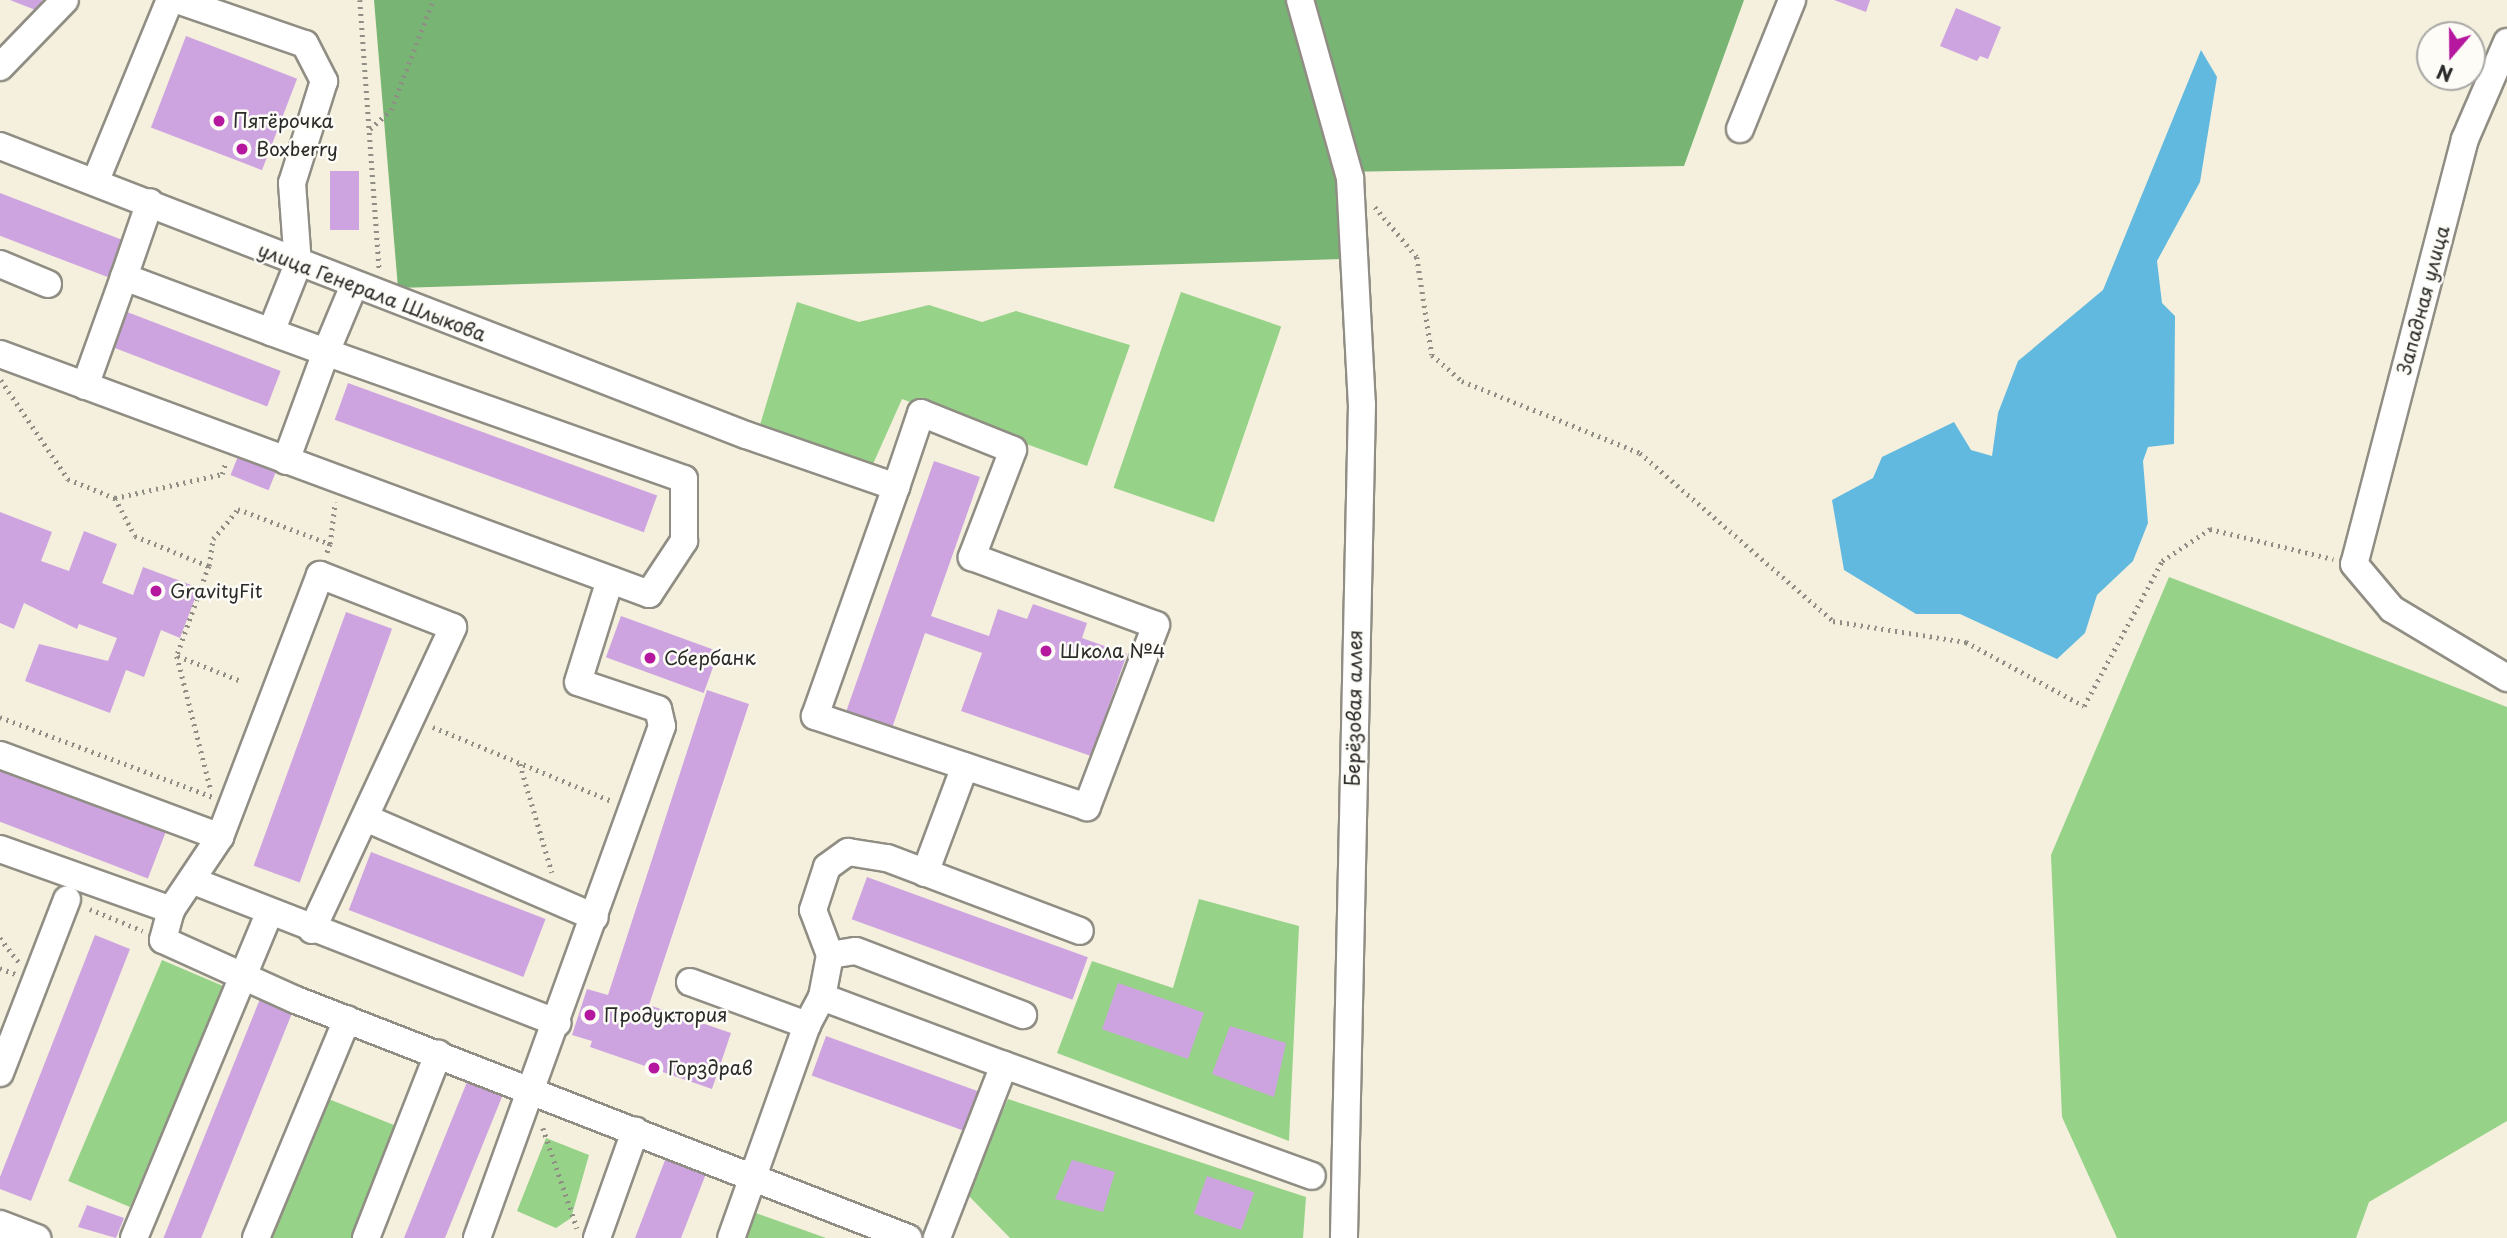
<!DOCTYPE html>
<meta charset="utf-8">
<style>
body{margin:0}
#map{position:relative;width:2507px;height:1238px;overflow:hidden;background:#f4f0dd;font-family:"Playpen Sans",sans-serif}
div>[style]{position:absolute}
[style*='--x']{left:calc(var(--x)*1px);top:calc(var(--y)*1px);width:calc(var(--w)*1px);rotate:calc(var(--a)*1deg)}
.green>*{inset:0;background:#96d287;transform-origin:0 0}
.forest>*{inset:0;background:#78b474}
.water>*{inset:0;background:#62b9df}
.building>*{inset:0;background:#cea4e0;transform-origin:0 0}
.path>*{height:4.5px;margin-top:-2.25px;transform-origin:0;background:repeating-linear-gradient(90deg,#908e84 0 2px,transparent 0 7px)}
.roads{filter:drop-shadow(2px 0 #908e84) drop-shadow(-2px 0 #908e84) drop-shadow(0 2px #908e84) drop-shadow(0 -2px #908e84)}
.minor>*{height:26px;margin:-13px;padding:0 13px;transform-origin:13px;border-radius:13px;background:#fff}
.dots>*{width:19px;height:19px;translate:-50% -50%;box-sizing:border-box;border:4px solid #fdfcf7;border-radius:50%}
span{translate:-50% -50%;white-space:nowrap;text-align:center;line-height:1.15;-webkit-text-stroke:5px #fdfcf7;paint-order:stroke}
.poi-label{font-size:19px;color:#2b2b2b}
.left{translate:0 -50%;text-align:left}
.street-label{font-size:19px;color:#2b2b2b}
.north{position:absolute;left:2416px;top:21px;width:70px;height:70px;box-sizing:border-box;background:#fdfcf7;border:2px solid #a9a8a5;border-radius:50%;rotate:200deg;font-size:19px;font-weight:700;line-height:28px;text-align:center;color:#2b2b2b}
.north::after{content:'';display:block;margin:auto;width:24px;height:32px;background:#b5179e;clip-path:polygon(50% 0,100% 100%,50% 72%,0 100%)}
</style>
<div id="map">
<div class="green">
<div style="left:1181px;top:292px;width:106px;height:207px;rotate:19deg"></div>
<div style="clip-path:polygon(797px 302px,859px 322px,929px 305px,982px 322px,1016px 311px,1130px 345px,1087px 466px,902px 399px,873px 464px,760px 425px)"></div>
<div style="clip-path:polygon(2169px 577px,2507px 707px,2507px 1121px,2369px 1202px,2356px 1238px,2117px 1238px,2062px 1117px,2051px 855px)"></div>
<div style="clip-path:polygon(1199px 899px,1299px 926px,1289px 1141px,1057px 1053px,1092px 961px,1173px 988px)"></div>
<div style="left:162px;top:960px;width:67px;height:240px;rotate:23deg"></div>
<div style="clip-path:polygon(326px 1098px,399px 1127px,355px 1238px,271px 1238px)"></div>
<div style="clip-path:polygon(1008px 1099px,1306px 1197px,1303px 1238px,1010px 1238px,966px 1193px)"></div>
<div style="clip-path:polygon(546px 1138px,589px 1155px,571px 1218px,556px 1228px,517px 1211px)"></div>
<div style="clip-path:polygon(750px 1211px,826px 1238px,740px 1238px)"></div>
</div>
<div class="forest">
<div style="clip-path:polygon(374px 0,1744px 0,1684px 166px,1339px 172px,1342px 259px,398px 288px)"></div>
</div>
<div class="water">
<div style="clip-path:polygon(2201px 50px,2217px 77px,2200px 182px,2157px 261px,2162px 303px,2175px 316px,2174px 444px,2148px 447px,2143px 461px,2148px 523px,2133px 561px,2097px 595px,2085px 633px,2057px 659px,1960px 614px,1916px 614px,1844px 570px,1832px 500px,1873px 478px,1882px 457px,1954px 422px,1971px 450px,1992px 456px,1998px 413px,2018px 361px,2103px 290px)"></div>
</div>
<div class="building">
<div style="clip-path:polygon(10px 0,42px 0,38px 11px)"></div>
<div style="clip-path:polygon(1834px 0,1870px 0,1866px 12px)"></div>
<div style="clip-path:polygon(1956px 8px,2001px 27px,1988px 59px,1980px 56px,1977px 61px,1940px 46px)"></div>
<div style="left:186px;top:36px;width:119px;height:98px;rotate:21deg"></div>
<div style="left:330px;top:171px;width:29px;height:59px"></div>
<div style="left:0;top:193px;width:134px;height:40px;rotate:21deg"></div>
<div style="left:122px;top:310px;width:170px;height:38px;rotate:21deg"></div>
<div style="left:348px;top:383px;width:329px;height:39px;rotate:20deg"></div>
<div style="left:241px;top:449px;width:41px;height:28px;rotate:22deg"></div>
<div style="clip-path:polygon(934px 461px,980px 477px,931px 616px,989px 636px,998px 609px,1027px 619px,1033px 604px,1087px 623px,1082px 638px,1127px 654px,1091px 756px,961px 711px,982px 653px,925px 633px,892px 728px,846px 712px)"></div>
<div style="clip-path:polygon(0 512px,52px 532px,41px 561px,69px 571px,84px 531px,117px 544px,102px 583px,133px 595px,143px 567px,199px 588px,180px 638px,161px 630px,144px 677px,126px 670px,110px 713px,25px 681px,39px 644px,108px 661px,117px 638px,79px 624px,77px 629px,24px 603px,14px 629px,0 623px)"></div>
<div style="left:346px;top:612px;width:49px;height:270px;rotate:20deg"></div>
<div style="left:621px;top:616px;width:104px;height:44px;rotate:20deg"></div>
<div style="clip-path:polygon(707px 690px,749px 704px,649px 1005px,731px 1033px,712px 1089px,590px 1047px,592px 1041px,572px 1035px,587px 989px,608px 995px)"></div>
<div style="left:0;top:767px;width:178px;height:51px;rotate:21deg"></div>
<div style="left:371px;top:852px;width:187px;height:62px;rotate:21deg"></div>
<div style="left:867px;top:877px;width:235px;height:45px;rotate:20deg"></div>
<div style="clip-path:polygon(95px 935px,130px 949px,31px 1201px,0 1189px,0 1177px)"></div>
<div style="left:1118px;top:983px;width:91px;height:49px;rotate:19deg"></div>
<div style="left:260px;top:999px;width:35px;height:258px;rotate:22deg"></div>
<div style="clip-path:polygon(1230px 1026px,1286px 1043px,1274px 1097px,1212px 1074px)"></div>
<div style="left:826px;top:1036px;width:167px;height:42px;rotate:20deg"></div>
<div style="left:467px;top:1082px;width:38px;height:168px;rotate:22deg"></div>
<div style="clip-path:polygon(667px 1155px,707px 1171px,681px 1238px,635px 1238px)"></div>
<div style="clip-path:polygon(1072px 1160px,1115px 1172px,1103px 1212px,1055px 1199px)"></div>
<div style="left:1207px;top:1176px;width:50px;height:40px;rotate:19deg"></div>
<div style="clip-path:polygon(87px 1205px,124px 1218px,116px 1238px,78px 1227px)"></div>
</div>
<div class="path">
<div style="--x:360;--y:0;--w:269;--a:85.9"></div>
<div style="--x:370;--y:129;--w:28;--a:-42"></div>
<div style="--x:391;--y:110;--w:118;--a:-69.1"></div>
<div style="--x:1375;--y:207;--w:65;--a:50"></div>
<div style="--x:1417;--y:257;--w:99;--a:81.3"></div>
<div style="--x:1432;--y:355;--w:40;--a:41"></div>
<div style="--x:1462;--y:381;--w:192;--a:22"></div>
<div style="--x:1640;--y:453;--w:256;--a:41"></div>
<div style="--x:1833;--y:621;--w:135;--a:9"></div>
<div style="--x:1966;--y:642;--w:134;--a:28.5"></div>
<div style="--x:2084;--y:706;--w:165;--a:-61.7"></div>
<div style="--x:2162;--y:561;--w:58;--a:-33.7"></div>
<div style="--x:2210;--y:529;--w:127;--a:13.7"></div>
<div style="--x:1;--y:380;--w:120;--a:55.9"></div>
<div style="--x:68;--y:479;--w:51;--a:22"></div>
<div style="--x:115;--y:498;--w:43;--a:62.2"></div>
<div style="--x:135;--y:536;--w:80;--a:22.1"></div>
<div style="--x:209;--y:566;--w:96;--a:109.6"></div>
<div style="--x:177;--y:656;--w:138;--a:75.8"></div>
<div style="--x:115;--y:498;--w:110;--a:-12.6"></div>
<div style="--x:222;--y:474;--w:13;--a:-72"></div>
<div style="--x:330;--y:544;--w:42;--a:-83.2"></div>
<div style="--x:209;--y:566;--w:27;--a:-82"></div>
<div style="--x:213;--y:539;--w:39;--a:-50"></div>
<div style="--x:238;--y:509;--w:98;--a:20.8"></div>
<div style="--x:330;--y:544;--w:13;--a:108"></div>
<div style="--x:178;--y:656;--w:68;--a:21.6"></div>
<div style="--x:0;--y:717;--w:228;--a:20.6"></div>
<div style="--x:433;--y:727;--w:194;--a:22.5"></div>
<div style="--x:520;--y:764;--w:113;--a:73.5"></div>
<div style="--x:90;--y:909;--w:57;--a:22.5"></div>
<div style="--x:0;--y:938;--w:31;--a:52"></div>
<div style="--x:0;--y:968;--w:17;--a:21"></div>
<div style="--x:543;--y:1128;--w:106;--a:71.2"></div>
</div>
<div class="roads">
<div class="minor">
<div style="--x:177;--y:0;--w:135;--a:19"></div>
<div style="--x:305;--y:44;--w:42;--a:62.8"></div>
<div style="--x:324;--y:81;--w:107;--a:107.4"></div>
<div style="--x:292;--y:183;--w:81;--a:85.8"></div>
<div style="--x:298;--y:264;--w:73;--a:111.7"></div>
<div style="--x:271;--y:332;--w:59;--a:20"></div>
<div style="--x:326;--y:352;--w:116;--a:110.2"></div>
<div style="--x:1300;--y:0;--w:185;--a:74.3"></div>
<div style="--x:1350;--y:178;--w:226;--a:87"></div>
<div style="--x:1362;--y:404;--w:834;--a:91.24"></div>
<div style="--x:2507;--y:42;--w:106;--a:113.4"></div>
<div style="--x:2465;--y:139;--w:439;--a:104.6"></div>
<div style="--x:2354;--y:564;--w:59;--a:49.8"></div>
<div style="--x:2392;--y:609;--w:134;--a:31"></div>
<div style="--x:0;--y:67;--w:93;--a:-45.9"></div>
<div style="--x:1740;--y:129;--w:139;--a:-68"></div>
<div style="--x:0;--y:146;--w:800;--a:21.18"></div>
<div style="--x:746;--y:435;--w:159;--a:19.1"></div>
<div style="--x:896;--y:487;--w:78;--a:-71.3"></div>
<div style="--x:921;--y:413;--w:99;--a:21.9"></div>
<div style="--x:1013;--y:450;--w:115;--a:111"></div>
<div style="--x:972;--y:557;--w:196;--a:20.3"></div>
<div style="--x:1156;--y:625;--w:195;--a:110.8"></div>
<div style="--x:1087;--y:807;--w:287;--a:-161.5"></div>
<div style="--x:815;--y:716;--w:243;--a:-70.5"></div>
<div style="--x:96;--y:180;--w:195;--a:-67.7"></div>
<div style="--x:0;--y:264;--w:52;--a:22.6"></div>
<div style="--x:124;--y:277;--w:79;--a:-70.9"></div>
<div style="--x:0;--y:354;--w:692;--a:20.29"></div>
<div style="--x:649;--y:594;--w:64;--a:-56.6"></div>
<div style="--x:684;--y:541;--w:62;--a:-90"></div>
<div style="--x:684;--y:479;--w:380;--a:-160.5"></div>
<div style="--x:326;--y:352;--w:73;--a:-67.3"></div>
<div style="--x:85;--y:386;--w:116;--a:-70.3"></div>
<div style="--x:124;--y:277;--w:157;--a:20.5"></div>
<div style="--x:0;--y:755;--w:235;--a:20.4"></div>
<div style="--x:368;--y:819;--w:247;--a:23.4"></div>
<div style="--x:0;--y:849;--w:182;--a:19.6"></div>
<div style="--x:925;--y:873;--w:114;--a:-69.5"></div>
<div style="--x:196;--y:882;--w:388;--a:21.3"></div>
<div style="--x:312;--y:930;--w:334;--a:-65"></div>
<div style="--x:453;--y:627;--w:143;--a:-158.6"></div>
<div style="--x:320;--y:575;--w:280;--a:110.9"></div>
<div style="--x:220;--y:837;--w:88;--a:123.9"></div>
<div style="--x:171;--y:910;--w:31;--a:105"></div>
<div style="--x:163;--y:940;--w:146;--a:24.3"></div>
<div style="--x:296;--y:1000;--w:657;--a:21.25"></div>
<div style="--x:830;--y:955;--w:48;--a:-110.7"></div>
<div style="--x:813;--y:910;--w:45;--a:-72"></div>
<div style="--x:827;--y:867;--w:26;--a:-36"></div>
<div style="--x:848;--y:852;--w:39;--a:9"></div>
<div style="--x:887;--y:858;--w:206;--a:20.7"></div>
<div style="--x:690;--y:982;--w:125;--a:20.2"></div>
<div style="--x:807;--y:1025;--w:226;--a:109.6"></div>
<div style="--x:822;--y:997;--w:43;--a:-79.2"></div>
<div style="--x:830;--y:955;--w:26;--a:-9"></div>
<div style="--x:856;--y:951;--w:179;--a:21"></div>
<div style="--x:807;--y:1025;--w:32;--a:-62"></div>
<div style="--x:822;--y:997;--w:194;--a:20.5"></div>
<div style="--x:1004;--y:1065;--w:186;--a:111.2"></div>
<div style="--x:1004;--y:1065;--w:327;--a:19.8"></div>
<div style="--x:0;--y:1073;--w:186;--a:-68.9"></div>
<div style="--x:0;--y:1224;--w:40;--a:21"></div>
<div style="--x:134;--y:1238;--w:352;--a:-67.4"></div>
<div style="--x:256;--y:1238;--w:237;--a:-67.4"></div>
<div style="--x:366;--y:1238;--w:198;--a:-68.6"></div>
<div style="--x:477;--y:1238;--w:544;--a:-70.13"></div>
<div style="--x:662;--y:726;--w:17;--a:-103"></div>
<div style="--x:658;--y:709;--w:84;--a:-161.4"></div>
<div style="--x:578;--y:682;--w:107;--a:-72.6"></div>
<div style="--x:597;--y:1238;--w:114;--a:-70.4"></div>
</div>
</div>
<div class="dots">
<div style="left:219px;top:121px;background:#b5179e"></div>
<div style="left:242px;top:149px;background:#b5179e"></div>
<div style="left:156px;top:591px;background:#b5179e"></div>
<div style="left:1046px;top:651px;background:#b5179e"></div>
<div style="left:650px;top:658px;background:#b5179e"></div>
<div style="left:590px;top:1015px;background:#b5179e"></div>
<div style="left:654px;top:1068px;background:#b5179e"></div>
</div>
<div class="poi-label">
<span class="left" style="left:233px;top:121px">Пятёрочка</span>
<span class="left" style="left:256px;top:149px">Boxberry</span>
<span class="left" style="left:170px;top:591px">GravityFit</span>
<span class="left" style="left:1060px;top:651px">Школа №4</span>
<span class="left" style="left:664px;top:658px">Сбербанк</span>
<span class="left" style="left:604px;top:1015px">Продуктория</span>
<span class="left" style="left:668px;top:1068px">Горздрав</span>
</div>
<div class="street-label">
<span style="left:372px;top:292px;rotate:21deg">улица Генерала Шлыкова</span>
<span style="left:2423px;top:300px;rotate:-75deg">Западная улица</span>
<span style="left:1354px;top:708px;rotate:-89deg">Берёзовая аллея</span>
</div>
<div class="north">N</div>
</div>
